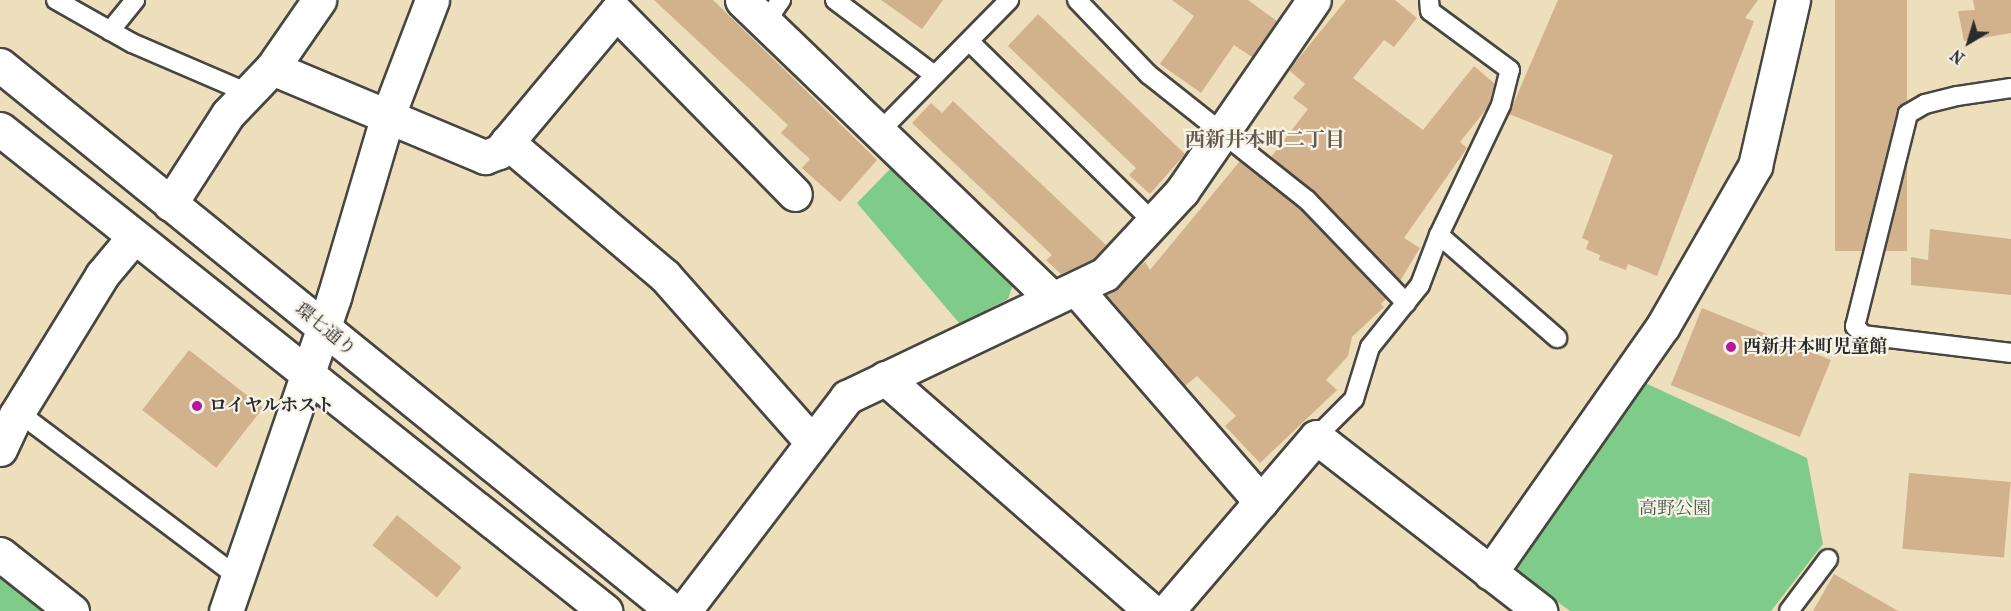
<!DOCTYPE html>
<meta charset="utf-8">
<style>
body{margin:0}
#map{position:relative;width:2011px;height:611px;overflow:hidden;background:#eddebc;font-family:"IM FELL French Canon","Noto Serif JP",serif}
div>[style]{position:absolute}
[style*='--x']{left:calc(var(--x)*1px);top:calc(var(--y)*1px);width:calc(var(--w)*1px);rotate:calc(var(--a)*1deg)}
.green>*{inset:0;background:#7fcb89}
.building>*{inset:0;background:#d2b18d;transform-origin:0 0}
.roads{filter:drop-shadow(2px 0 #484641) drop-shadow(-2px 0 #484641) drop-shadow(0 2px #484641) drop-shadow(0 -2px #484641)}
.service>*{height:18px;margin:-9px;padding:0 9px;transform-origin:9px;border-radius:9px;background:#fff}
.minor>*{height:33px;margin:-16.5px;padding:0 16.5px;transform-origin:16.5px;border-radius:16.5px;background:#fff}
.tertiary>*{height:33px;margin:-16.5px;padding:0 16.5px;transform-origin:16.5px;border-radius:16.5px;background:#fff}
.primary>*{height:33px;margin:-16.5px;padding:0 16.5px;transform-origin:16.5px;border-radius:16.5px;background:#fff}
.dots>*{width:16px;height:16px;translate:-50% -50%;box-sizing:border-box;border:3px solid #f7f3e8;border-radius:50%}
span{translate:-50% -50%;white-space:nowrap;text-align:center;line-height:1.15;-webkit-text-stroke:4.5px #f7f3e8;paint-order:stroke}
.street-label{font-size:18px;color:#2b2b2b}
.poi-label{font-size:18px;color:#2b2b2b;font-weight:700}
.left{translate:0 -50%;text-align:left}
.park-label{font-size:18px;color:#445b47}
.neighbourhood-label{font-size:20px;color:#655a4d;font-weight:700}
.north{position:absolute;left:1939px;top:12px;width:60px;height:60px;-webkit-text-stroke:4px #f7f3e8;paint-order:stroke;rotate:218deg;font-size:16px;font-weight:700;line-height:24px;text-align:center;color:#2b2b2b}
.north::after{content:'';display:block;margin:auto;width:21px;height:27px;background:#2b2b2b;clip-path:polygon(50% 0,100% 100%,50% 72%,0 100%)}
</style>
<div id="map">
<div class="green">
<div style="clip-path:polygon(893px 166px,1014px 281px,1008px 299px,960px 324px,857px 203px)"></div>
<div style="clip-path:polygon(1641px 381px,1807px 458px,1823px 544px,1771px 611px,1570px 611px,1518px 573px,1516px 559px)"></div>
<div style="clip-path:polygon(0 577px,40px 610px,42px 611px,0 611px)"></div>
</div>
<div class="building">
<div style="clip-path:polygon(654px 0,713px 0,877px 160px,840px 202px,802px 168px,810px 159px,781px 133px,788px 125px)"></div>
<div style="clip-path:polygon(881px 0,943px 0,922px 29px)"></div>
<div style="clip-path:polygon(1172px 0,1248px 0,1277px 21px,1252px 57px,1234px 45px,1201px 93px,1160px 64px,1194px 16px)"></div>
<div style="clip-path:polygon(1346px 0,1395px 0,1417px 18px,1394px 47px,1384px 40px,1353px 78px,1423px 130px,1474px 66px,1495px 84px,1488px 107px,1460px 142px,1467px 148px,1404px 238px,1420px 248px,1400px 281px,1315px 192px,1271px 157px,1308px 109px,1293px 98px,1305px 84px,1289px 70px)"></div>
<div style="clip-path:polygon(1558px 0,1758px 0,1745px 18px,1754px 21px,1657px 276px,1628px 264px,1626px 270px,1599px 260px,1600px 255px,1586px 249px,1589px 241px,1582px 238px,1613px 155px,1509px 114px)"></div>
<div style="left:1835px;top:0;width:72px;height:251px"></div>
<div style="clip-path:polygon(1973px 0,2011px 0,2011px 33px,1964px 41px,1958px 11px,1975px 10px)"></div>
<div style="clip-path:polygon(1038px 14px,1185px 154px,1150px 194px,1129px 175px,1136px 168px,1008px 46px)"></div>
<div style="clip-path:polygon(953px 101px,1106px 245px,1094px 259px,1061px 274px,1046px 260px,1052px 255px,912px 123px,931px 103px,942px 113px)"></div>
<div style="clip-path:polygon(1240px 161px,1299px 208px,1386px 299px,1381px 304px,1384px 307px,1352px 337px,1348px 356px,1326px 380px,1337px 390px,1260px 463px,1225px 426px,1236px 416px,1197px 376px,1185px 386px,1106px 294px,1145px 262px,1150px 270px)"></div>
<div style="clip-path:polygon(1930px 229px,2011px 239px,2011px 295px,1911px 285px,1911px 257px,1928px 260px)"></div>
<div style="left:1702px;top:308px;width:139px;height:83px;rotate:22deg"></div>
<div style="left:189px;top:350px;width:94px;height:76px;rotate:38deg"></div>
<div style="left:1909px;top:473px;width:102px;height:76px;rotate:5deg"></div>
<div style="left:397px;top:515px;width:83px;height:39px;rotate:39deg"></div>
<div style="clip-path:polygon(1834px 574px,1898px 611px,1813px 611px)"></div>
</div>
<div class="roads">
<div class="service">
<div style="--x:56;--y:0;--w:87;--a:29.5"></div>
<div style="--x:132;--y:43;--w:124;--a:23.3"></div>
<div style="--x:835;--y:0;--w:123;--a:37.1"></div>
<div style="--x:1077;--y:0;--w:103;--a:46.2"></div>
<div style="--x:1148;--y:74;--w:203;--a:38.4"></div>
<div style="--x:1307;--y:200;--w:143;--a:46.1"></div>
<div style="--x:766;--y:22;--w:27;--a:-56"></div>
<div style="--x:110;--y:31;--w:40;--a:-51"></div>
<div style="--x:971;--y:43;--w:257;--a:44.5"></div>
<div style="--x:2011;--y:88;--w:55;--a:171.6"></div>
<div style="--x:1957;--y:96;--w:33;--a:166"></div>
<div style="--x:1925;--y:104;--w:20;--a:150"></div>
<div style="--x:1908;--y:114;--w:219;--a:104"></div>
<div style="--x:1855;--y:326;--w:12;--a:48"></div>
<div style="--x:1863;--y:335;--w:149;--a:6.9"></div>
<div style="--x:880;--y:131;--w:184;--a:-45.4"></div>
<div style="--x:1439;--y:235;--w:157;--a:41.1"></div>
<div style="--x:16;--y:415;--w:15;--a:23"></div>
<div style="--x:30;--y:421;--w:260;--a:36.9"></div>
<div style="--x:1316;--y:437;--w:54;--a:-45"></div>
<div style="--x:1354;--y:399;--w:54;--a:-72.9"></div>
<div style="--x:1370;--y:347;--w:80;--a:-51.1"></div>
<div style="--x:1420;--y:285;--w:53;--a:-69.2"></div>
<div style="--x:1439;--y:235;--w:144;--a:-64.5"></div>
<div style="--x:1501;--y:105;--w:36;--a:-76"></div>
<div style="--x:1510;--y:70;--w:99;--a:-143.6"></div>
<div style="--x:1430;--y:11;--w:11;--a:-95"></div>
<div style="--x:1789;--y:611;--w:65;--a:-53.1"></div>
</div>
<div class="minor">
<div style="--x:742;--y:0;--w:431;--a:43.9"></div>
<div style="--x:272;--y:68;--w:231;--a:22.7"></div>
<div style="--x:485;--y:157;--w:15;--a:-20"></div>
<div style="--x:499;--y:152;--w:182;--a:-50.1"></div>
<div style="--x:616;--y:12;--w:255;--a:45.5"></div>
<div style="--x:507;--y:142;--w:207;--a:40.3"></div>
<div style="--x:665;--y:276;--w:220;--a:48.5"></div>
<div style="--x:170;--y:204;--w:107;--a:-57.2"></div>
<div style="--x:228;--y:114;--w:64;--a:-46.3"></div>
<div style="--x:272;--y:68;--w:83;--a:-55.3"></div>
<div style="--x:1076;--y:289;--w:282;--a:49"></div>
<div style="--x:885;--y:378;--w:354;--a:41.2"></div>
<div style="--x:0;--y:449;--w:38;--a:-65"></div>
<div style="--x:16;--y:415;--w:164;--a:-58.4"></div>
<div style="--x:102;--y:275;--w:48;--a:-50"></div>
<div style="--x:0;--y:554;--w:92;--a:38.4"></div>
<div style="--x:1490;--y:573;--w:302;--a:-55"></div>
<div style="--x:1663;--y:326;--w:185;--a:-60.1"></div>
<div style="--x:1755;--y:166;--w:170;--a:-77.1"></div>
<div style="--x:684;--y:611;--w:269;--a:-52.7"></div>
<div style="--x:847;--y:397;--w:286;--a:-25.5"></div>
<div style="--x:1105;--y:274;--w:113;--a:-47.1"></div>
<div style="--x:1182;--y:191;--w:232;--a:-55.4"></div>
<div style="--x:1167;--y:611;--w:229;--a:-49.4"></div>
<div style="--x:1316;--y:437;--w:284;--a:37.8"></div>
</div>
<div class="tertiary">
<div style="--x:226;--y:611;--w:332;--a:-71"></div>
<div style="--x:334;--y:297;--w:187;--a:-73.5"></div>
<div style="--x:387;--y:118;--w:126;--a:-69.1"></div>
</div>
<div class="primary">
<div style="--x:0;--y:65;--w:867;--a:39.05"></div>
<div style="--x:0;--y:129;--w:774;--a:38.54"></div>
</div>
</div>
<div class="dots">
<div style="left:1731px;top:347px;background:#b5179e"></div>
<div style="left:197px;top:406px;background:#b5179e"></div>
</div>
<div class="street-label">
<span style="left:325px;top:330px;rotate:39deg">環七通り</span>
</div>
<div class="poi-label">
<span class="left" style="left:1743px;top:347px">西新井本町児童館</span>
<span class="left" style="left:209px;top:406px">ロイヤルホスト</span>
</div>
<div class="park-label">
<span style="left:1675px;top:509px">高野公園</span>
</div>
<div class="neighbourhood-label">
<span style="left:1265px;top:139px">西新井本町二丁目</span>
</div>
<div class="north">N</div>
</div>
